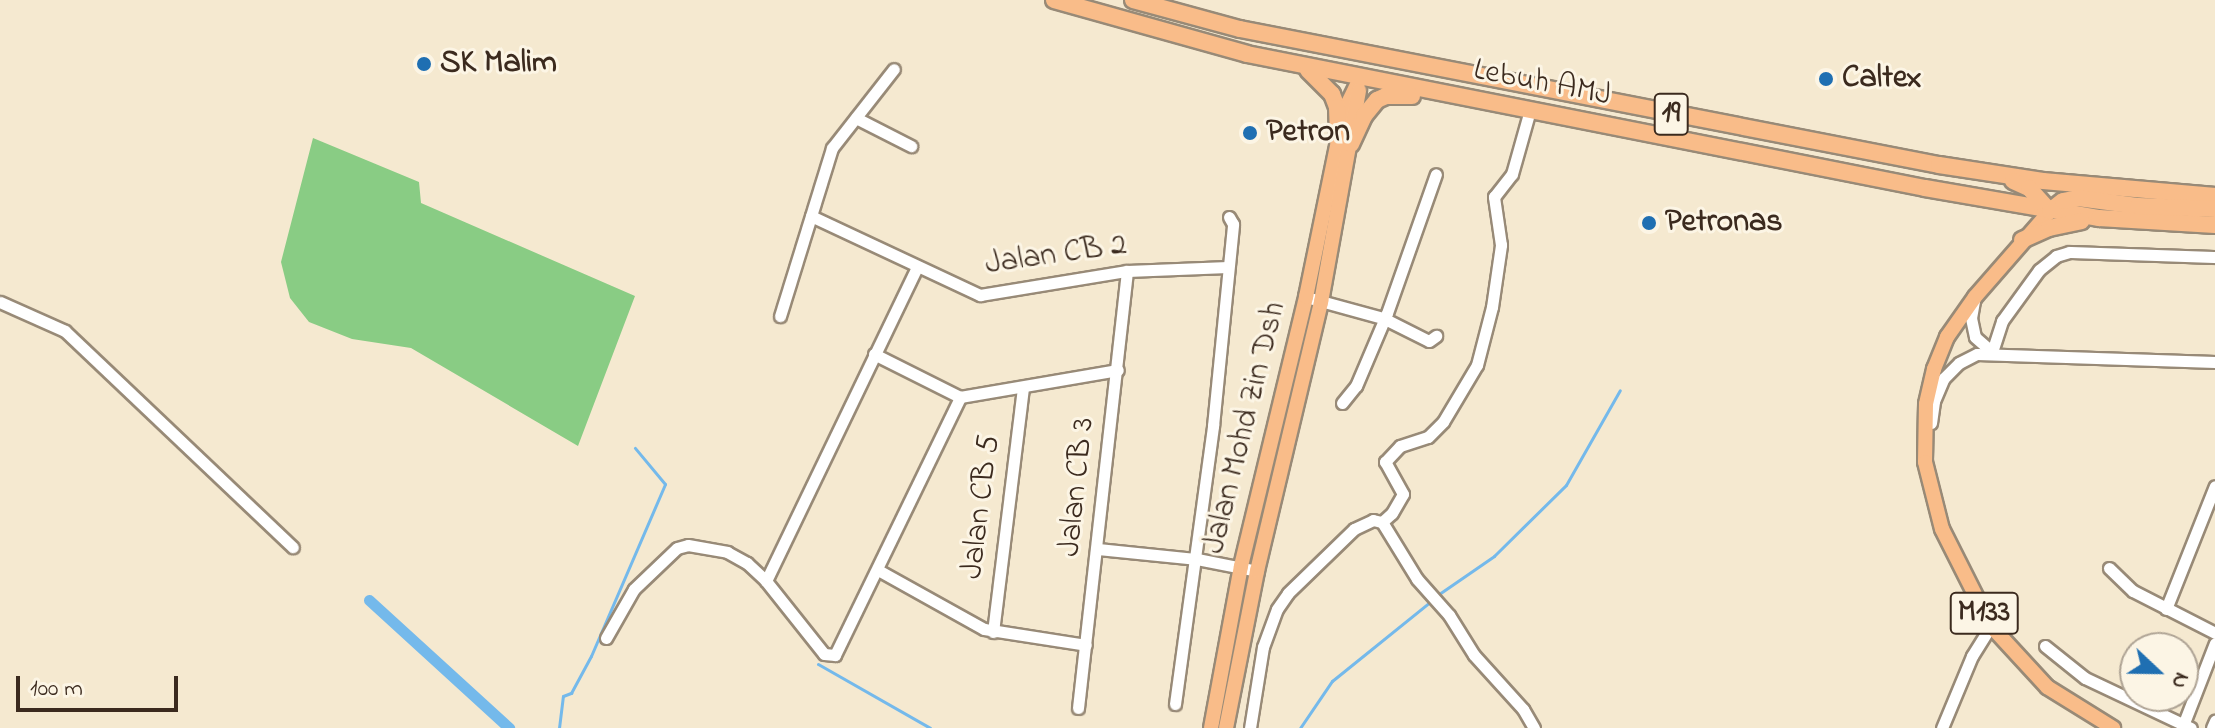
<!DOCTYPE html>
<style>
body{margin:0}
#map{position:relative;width:2215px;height:728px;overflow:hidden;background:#f5e9d0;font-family:"Indie Flower",sans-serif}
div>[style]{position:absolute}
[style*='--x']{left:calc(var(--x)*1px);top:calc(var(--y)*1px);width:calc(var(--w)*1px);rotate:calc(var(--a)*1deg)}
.green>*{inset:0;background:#89cc84}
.stream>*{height:3px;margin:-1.5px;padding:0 1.5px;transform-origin:1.5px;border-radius:1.5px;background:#74b9eb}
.canal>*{height:11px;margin:-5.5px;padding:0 5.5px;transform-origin:5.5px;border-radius:5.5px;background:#74b9eb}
.roads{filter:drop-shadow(2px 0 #988a77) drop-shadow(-2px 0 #988a77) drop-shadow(0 2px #988a77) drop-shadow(0 -2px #988a77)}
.minor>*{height:11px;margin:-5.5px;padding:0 5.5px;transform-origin:5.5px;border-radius:5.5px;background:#fff}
.major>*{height:14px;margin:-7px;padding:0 7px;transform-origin:7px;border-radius:7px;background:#f9bc89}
.highway>*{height:16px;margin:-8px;padding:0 8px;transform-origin:8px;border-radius:8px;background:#f9bc89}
.dots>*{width:22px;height:22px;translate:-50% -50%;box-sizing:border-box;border:4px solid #fcf5e5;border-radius:50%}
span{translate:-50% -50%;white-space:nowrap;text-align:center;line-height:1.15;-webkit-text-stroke:6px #fcf5e5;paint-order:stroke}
.shield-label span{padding:2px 6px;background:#fcf5e5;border:2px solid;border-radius:6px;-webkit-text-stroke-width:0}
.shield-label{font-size:30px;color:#3b2a1e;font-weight:700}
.poi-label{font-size:32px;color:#3b2a1e;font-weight:700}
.left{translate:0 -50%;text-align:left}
.street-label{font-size:32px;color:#3b2a1e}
.north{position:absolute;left:2119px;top:632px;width:80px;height:80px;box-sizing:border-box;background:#fcf5e5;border:2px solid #afa495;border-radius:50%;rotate:112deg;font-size:22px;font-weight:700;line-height:32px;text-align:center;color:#3b2a1e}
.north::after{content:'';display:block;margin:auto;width:28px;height:36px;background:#1f6fb2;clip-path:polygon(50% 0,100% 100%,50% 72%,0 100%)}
.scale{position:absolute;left:16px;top:676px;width:162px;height:36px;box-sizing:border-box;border:4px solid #3b2a1e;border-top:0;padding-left:10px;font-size:24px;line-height:28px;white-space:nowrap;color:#3b2a1e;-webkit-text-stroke:6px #fcf5e5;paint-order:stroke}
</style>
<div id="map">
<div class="green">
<div style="clip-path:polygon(313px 138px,419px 182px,421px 203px,635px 296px,578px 446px,411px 348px,352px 339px,309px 322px,290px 298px,281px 262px)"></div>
</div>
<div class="stream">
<div style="--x:1439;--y:594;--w:67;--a:-34.6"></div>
<div style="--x:1494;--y:556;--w:101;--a:-44.6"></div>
<div style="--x:1566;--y:485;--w:109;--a:-60.4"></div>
<div style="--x:818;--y:664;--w:129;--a:29.7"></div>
<div style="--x:559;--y:728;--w:32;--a:-83"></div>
<div style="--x:563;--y:696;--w:9;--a:-21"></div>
<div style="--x:571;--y:693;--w:42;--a:-61.6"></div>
<div style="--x:591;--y:656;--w:187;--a:-66.7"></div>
<div style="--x:665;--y:484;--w:47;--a:-129.8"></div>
<div style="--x:1300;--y:728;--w:57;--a:-55.8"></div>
<div style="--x:1332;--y:681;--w:126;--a:-38.9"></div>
</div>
<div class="canal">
<div style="--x:369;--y:600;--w:190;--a:42.4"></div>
</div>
<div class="roads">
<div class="minor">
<div style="--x:856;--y:118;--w:62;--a:27"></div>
<div style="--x:811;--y:216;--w:187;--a:25.1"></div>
<div style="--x:980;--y:295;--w:149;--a:-9.3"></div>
<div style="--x:1127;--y:271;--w:101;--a:-2.3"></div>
<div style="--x:1306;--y:297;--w:80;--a:15.3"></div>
<div style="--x:1383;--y:318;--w:51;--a:26.6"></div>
<div style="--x:1429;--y:341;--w:9;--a:-36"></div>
<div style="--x:1974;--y:301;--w:17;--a:100"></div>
<div style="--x:1971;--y:318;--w:19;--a:78"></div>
<div style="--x:1975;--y:337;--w:23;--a:41"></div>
<div style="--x:0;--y:302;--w:71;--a:24"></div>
<div style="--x:65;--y:331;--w:314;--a:43.5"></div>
<div style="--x:780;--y:316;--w:176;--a:-72.8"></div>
<div style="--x:832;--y:148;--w:100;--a:-51.9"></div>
<div style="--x:1992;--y:352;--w:33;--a:-72"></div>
<div style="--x:2002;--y:321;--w:63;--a:-54"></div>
<div style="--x:2039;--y:270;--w:22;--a:-39"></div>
<div style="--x:2056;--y:256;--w:14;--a:-17"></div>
<div style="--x:2069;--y:252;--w:146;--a:2"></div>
<div style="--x:874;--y:354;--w:96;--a:26.6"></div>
<div style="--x:960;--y:397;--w:160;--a:-9.7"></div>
<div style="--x:1342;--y:403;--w:22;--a:-51"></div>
<div style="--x:1356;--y:386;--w:79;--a:-67"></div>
<div style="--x:1387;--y:313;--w:147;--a:-70.6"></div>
<div style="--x:1931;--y:423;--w:22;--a:-82"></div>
<div style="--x:1934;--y:401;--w:25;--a:-67"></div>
<div style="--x:1944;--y:378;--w:21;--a:-45"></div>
<div style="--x:1959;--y:363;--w:20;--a:-27"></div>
<div style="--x:1977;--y:354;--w:238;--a:1.9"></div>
<div style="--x:1382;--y:522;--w:13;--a:-42"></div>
<div style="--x:1392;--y:513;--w:22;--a:-60"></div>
<div style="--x:1403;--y:494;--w:37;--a:-119"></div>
<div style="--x:1385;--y:462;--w:22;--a:-47"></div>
<div style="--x:1400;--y:446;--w:29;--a:-18"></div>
<div style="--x:1428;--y:437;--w:21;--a:-45"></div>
<div style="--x:1443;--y:422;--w:66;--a:-59.2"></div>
<div style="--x:1477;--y:365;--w:60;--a:-75.5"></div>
<div style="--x:1492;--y:307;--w:63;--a:-81.7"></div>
<div style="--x:1501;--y:245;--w:49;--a:-98.3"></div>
<div style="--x:1494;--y:197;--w:29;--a:-52"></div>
<div style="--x:1512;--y:174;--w:66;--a:-74.3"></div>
<div style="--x:1098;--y:549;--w:100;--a:5.8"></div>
<div style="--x:1197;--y:559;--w:61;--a:11.3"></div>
<div style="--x:2109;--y:568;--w:33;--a:44"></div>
<div style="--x:2133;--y:591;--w:92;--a:27.1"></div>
<div style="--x:878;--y:570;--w:121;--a:29.1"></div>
<div style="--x:984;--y:629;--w:103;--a:8.9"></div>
<div style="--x:766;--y:581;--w:348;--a:-64.3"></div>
<div style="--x:2166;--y:609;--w:132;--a:-68.3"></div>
<div style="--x:993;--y:632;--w:246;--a:-83"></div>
<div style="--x:606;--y:638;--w:56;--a:-60.3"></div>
<div style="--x:634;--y:589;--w:59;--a:-43.6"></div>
<div style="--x:677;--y:548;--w:11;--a:-15"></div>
<div style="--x:688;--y:545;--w:40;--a:10"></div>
<div style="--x:727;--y:552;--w:23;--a:29"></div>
<div style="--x:747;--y:563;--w:26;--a:43"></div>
<div style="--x:766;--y:581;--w:93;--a:51.5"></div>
<div style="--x:824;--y:654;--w:11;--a:5"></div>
<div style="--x:835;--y:655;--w:287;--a:-64.1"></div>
<div style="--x:2045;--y:646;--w:51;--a:38.7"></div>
<div style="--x:2085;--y:678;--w:117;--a:25.3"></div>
<div style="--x:1175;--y:704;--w:281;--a:-82.2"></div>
<div style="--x:1213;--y:426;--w:203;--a:-84.3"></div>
<div style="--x:1233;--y:224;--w:8;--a:-120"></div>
<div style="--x:1078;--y:708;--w:440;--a:-83.6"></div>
<div style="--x:1250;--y:728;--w:82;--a:-80.9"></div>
<div style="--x:1263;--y:647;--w:40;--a:-69.8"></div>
<div style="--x:1277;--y:609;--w:19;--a:-55"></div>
<div style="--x:1288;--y:593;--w:92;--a:-44.1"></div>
<div style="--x:1354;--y:529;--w:21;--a:-25"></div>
<div style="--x:1373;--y:520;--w:9;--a:13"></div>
<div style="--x:1382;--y:522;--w:67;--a:58.4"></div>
<div style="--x:1417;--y:579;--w:48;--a:48.4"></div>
<div style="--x:1449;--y:615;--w:47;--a:58"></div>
<div style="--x:1474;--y:655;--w:73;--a:47.8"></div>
<div style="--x:1523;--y:709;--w:22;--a:60"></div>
<div style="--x:1942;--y:728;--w:78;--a:-67.4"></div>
<div style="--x:1972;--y:656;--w:36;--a:-58"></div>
<div style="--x:2182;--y:728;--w:91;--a:-68.8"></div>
<div style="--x:2212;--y:728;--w:8;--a:-67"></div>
</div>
<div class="major">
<div style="--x:2050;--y:211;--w:114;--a:131.1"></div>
<div style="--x:1975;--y:297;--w:49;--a:125"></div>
<div style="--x:1947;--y:337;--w:35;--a:112"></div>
<div style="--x:1934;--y:369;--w:36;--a:103"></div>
<div style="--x:1926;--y:404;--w:58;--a:91"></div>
<div style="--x:1925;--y:462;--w:69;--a:75.8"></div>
<div style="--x:1942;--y:529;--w:109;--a:63.2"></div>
<div style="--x:1991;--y:626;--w:83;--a:47.4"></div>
<div style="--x:2047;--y:687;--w:78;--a:31.8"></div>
<div style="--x:1211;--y:728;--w:165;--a:-79.5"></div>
<div style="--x:1241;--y:566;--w:277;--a:-76.4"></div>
<div style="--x:1306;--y:297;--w:159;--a:-78.4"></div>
<div style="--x:1338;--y:141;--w:39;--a:-75"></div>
<div style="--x:1348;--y:103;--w:28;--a:-64"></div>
<div style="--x:1226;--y:728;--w:160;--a:-78.8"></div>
<div style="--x:1257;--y:571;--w:277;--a:-76.6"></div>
<div style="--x:1321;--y:302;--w:215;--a:-79.8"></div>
</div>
<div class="highway">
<div style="--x:1054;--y:0;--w:200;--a:15.6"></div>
<div style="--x:1247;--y:54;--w:691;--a:11.18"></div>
<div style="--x:1925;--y:188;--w:177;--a:9.8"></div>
<div style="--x:2099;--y:218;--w:116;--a:3.5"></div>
<div style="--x:1133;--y:0;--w:111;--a:15.2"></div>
<div style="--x:1240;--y:29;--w:712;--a:11.01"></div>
<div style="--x:1939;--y:165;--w:105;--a:8.7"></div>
<div style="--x:2043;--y:181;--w:173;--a:5"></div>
<div style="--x:1308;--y:70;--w:34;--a:45"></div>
<div style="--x:1332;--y:94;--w:14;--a:69"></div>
<div style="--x:1337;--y:107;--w:34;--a:88"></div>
<div style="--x:1351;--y:144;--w:31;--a:-65"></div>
<div style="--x:1364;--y:116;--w:21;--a:-51"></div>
<div style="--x:1377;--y:100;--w:10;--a:-24"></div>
<div style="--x:1386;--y:96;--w:26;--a:0"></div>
<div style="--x:2013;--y:181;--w:17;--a:24"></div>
<div style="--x:2029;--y:188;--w:31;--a:48"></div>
<div style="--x:2050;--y:211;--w:16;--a:-38"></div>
<div style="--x:2063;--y:201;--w:15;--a:-11"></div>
<div style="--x:2078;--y:198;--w:61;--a:7.6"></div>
<div style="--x:2138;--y:206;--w:77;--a:2.2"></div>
<div style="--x:2022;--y:240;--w:30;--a:-24"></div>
<div style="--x:2049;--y:228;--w:33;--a:-12"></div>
</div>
</div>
<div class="dots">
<div style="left:424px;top:64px;background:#1f6fb2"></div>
<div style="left:1826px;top:79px;background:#1f6fb2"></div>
<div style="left:1250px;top:133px;background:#1f6fb2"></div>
<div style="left:1649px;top:223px;background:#1f6fb2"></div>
</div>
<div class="shield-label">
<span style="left:1671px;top:114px">19</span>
<span style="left:1984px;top:613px">M133</span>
</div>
<div class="poi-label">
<span class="left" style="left:440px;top:64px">SK Malim</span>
<span class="left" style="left:1842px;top:79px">Caltex</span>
<span class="left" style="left:1266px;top:133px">Petron</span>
<span class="left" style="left:1665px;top:223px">Petronas</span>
</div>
<div class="street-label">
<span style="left:1542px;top:84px;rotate:11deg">Lebuh AMJ</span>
<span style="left:1056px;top:256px;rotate:-8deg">Jalan CB 2</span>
<span style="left:1246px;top:428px;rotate:-76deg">Jalan Mohd Zin Dsh</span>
<span style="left:1078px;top:487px;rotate:-84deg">Jalan CB 3</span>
<span style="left:982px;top:507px;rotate:-83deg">Jalan CB 5</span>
</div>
<div class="north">N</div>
<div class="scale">100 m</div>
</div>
